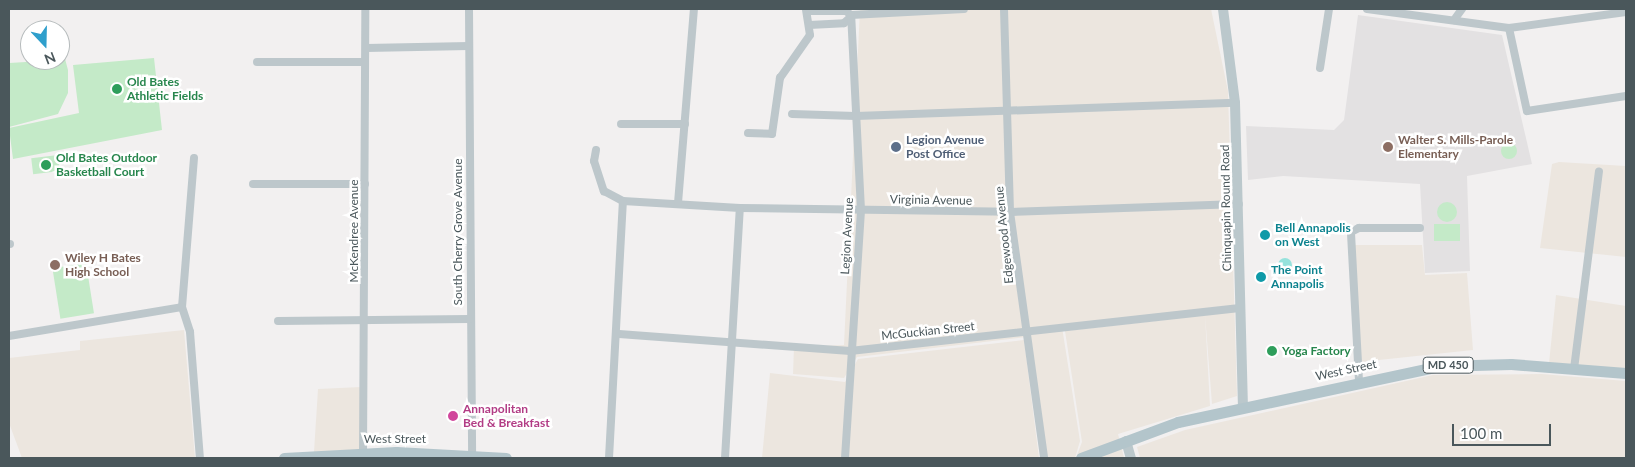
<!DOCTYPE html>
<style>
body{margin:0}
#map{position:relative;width:1635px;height:467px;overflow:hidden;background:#f2f0f0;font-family:Lato,sans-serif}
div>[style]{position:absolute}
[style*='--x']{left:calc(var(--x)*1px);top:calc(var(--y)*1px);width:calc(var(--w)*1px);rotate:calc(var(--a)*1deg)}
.commercial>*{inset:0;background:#ece6df}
.education>*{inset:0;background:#e3e1e2}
.green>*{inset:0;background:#c4eac8;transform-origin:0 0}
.round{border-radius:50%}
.water>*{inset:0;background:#96e2dc}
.street>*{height:8px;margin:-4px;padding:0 4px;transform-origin:4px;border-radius:4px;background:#bdc7cb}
.secondary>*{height:10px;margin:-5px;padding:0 5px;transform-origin:5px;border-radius:5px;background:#bbc8cc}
.primary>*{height:11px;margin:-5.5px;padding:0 5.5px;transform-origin:5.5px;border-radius:5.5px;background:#b3c5cb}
.dots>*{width:14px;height:14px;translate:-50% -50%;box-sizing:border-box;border:2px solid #fff;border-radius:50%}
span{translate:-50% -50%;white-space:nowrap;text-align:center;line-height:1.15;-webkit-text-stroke:5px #fff;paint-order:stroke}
.shield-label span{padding:1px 4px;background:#fff;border:1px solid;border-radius:4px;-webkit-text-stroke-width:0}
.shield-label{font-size:11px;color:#4a575b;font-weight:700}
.leisure-label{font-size:12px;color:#27864d;font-weight:700}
.left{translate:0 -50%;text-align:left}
.service-label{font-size:12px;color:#4e5e75;font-weight:700}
.education-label{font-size:12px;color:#785e54;font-weight:700}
.street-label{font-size:12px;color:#4a575b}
.culture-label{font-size:12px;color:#0d838f;font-weight:700}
.hotel-label{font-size:12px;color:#b23c85;font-weight:700}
.frame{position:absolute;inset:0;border:10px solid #4a575b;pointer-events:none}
.north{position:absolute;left:20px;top:20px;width:50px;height:50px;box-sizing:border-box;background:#fff;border:1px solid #b7bcbd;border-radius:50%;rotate:159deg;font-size:14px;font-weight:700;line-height:20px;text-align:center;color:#4a575b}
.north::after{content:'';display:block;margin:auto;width:18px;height:22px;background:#2f9fcc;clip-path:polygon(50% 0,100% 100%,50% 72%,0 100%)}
.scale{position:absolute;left:1452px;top:424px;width:99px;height:22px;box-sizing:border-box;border:2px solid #4a575b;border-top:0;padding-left:6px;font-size:15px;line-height:18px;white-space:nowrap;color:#4a575b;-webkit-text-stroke:4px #fff;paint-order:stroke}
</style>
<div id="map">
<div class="commercial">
<div style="clip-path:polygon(860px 9px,1211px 9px,1228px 91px,1237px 396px,1212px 404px,1205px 315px,1210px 406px,1118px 434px,1124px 458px,1076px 458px,1082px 442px,1065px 331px,1174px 319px,1062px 327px,1080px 441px,1075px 458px,1046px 458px,1026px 337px,857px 357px,844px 378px,793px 374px,794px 347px,844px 345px)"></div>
<div style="clip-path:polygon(1559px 162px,1626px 166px,1626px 257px,1540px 248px,1552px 164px)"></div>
<div style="clip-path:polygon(1355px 245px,1422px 245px,1425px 275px,1467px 273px,1473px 350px,1360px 362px)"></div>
<div style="clip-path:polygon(1556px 295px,1626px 306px,1626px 369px,1549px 363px)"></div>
<div style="clip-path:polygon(184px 330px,195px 458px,22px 458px,9px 423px,9px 358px,80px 350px,80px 341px)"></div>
<div style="clip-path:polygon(1024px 340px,1039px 458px,762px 458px,770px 373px,845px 382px,858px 359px)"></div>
<div style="clip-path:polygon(1542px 374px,1626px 381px,1626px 458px,1140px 458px,1137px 447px,1185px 430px,1433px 375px)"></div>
<div style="clip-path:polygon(361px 387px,361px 450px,314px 452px,318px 389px)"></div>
</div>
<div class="education">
<div style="clip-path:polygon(1358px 15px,1502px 35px,1532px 164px,1467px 176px,1470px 271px,1425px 273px,1420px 184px,1283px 176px,1248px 180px,1246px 126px,1334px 130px,1344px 120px)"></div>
</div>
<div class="green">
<div style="clip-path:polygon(60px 55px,64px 55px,68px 70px,68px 93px,58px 114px,9px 127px,9px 63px,60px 60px)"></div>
<div style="clip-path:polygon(154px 58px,162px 130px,13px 159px,9px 128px,79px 113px,73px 65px)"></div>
<div class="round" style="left:1501px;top:143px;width:16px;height:16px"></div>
<div style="left:58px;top:155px;width:16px;height:27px;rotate:83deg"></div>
<div class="round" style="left:1437px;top:202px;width:20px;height:20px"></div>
<div style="left:1434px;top:224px;width:26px;height:17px"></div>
<div style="left:86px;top:263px;width:51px;height:34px;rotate:81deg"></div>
</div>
<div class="water">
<div class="round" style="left:1278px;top:258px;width:14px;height:14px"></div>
</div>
<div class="street">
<div style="--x:469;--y:9;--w:446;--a:89.6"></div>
<div style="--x:1004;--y:9;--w:203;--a:88.3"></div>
<div style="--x:1010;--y:212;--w:248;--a:82.1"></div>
<div style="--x:1367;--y:9;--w:143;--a:7.6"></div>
<div style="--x:1509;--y:28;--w:118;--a:-7.8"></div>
<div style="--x:808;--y:11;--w:38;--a:0"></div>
<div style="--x:846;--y:11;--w:6;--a:39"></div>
<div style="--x:851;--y:15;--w:113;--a:-3"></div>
<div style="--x:1454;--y:20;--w:14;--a:-54"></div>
<div style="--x:809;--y:25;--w:35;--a:-3"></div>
<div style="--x:844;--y:23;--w:9;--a:-41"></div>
<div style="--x:1509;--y:28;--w:85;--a:77.8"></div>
<div style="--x:1527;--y:111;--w:100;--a:-8.6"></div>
<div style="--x:366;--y:48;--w:103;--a:-1.1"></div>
<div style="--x:257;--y:62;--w:108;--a:0"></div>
<div style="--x:1320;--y:68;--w:60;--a:-81.3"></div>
<div style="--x:792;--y:114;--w:64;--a:1.8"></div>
<div style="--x:856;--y:116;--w:379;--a:-2"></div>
<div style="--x:621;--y:124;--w:64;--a:0"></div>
<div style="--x:748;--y:133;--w:24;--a:2"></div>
<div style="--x:772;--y:134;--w:57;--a:-81.9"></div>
<div style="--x:780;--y:78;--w:52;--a:-55.1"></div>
<div style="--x:810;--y:35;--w:26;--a:-99"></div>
<div style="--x:596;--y:150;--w:11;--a:100"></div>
<div style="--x:594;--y:161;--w:32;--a:72"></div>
<div style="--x:604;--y:191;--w:21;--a:28"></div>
<div style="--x:623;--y:201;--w:117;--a:3.4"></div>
<div style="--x:740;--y:208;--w:270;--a:0.8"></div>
<div style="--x:1010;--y:212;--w:229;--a:-2"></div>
<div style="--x:194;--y:158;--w:149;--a:94.6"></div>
<div style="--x:182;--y:307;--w:26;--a:72"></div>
<div style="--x:190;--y:332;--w:126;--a:85.5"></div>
<div style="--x:253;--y:184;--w:112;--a:0"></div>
<div style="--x:678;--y:203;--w:195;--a:-85.3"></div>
<div style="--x:9;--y:244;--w:1;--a:0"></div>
<div style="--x:278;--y:321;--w:191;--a:-0.6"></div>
<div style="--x:619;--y:334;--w:232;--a:4.2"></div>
<div style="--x:850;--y:351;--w:392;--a:-6.3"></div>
<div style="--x:9;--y:336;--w:175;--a:-9.5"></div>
<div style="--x:1574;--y:369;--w:199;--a:-82.8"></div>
<div style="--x:1359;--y:381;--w:149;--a:-93.1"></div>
<div style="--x:1351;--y:232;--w:9;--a:-27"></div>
<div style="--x:1359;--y:228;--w:61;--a:0"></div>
<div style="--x:363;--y:457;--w:448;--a:-89.7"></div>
<div style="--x:609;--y:458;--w:257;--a:-86.9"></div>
<div style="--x:725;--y:458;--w:250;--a:-86.6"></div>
<div style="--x:845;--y:458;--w:249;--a:-86.3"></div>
<div style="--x:861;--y:210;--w:195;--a:-92.9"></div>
</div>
<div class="secondary">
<div style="--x:1223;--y:9;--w:95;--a:82.7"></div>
<div style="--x:1235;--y:103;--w:304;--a:88.5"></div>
<div style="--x:1126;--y:441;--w:18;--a:74"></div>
</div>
<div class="primary">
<div style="--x:284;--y:458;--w:112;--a:-3.1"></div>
<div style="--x:396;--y:452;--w:110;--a:3.1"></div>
<div style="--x:1081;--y:458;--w:103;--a:-20.4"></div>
<div style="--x:1178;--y:422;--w:267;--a:-12.1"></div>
<div style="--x:1439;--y:366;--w:72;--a:-1.6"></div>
<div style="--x:1511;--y:364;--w:115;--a:4.5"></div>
</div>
<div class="dots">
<div style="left:117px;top:89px;background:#2e9e5b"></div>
<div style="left:896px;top:147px;background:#5c6f8a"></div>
<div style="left:1388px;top:147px;background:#8d6e63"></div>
<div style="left:46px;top:165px;background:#2e9e5b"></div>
<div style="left:1265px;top:235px;background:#0f9aa8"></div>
<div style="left:55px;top:265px;background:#8d6e63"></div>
<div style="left:1261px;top:277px;background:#0f9aa8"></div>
<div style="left:1272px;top:351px;background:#2e9e5b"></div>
<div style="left:453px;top:416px;background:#d1479c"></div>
</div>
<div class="shield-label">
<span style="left:1448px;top:365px">MD 450</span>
</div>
<div class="leisure-label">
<span class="left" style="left:127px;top:89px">Old Bates<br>Athletic Fields</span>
<span class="left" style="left:56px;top:165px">Old Bates Outdoor<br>Basketball Court</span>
<span class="left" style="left:1282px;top:351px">Yoga Factory</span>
</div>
<div class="service-label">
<span class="left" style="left:906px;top:147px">Legion Avenue<br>Post Office</span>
</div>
<div class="education-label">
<span class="left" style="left:1398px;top:147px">Walter S. Mills-Parole<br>Elementary</span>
<span class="left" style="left:65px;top:265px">Wiley H Bates<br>High School</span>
</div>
<div class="street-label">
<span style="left:931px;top:200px;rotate:1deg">Virginia Avenue</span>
<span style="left:1226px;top:208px;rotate:-91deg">Chinquapin Round Road</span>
<span style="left:354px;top:231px;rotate:-90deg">McKendree Avenue</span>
<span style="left:458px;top:232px;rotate:-90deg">South Cherry Grove Avenue</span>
<span style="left:1004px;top:235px;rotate:-96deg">Edgewood Avenue</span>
<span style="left:847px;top:236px;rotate:-87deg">Legion Avenue</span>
<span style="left:928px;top:331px;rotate:-6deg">McGuckian Street</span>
<span style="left:1346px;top:370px;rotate:-12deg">West Street</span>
<span style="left:395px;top:439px">West Street</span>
</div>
<div class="culture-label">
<span class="left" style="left:1275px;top:235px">Bell Annapolis<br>on West</span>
<span class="left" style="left:1271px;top:277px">The Point<br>Annapolis</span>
</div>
<div class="hotel-label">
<span class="left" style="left:463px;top:416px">Annapolitan<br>Bed &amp; Breakfast</span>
</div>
<div class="frame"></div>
<div class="north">N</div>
<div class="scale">100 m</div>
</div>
